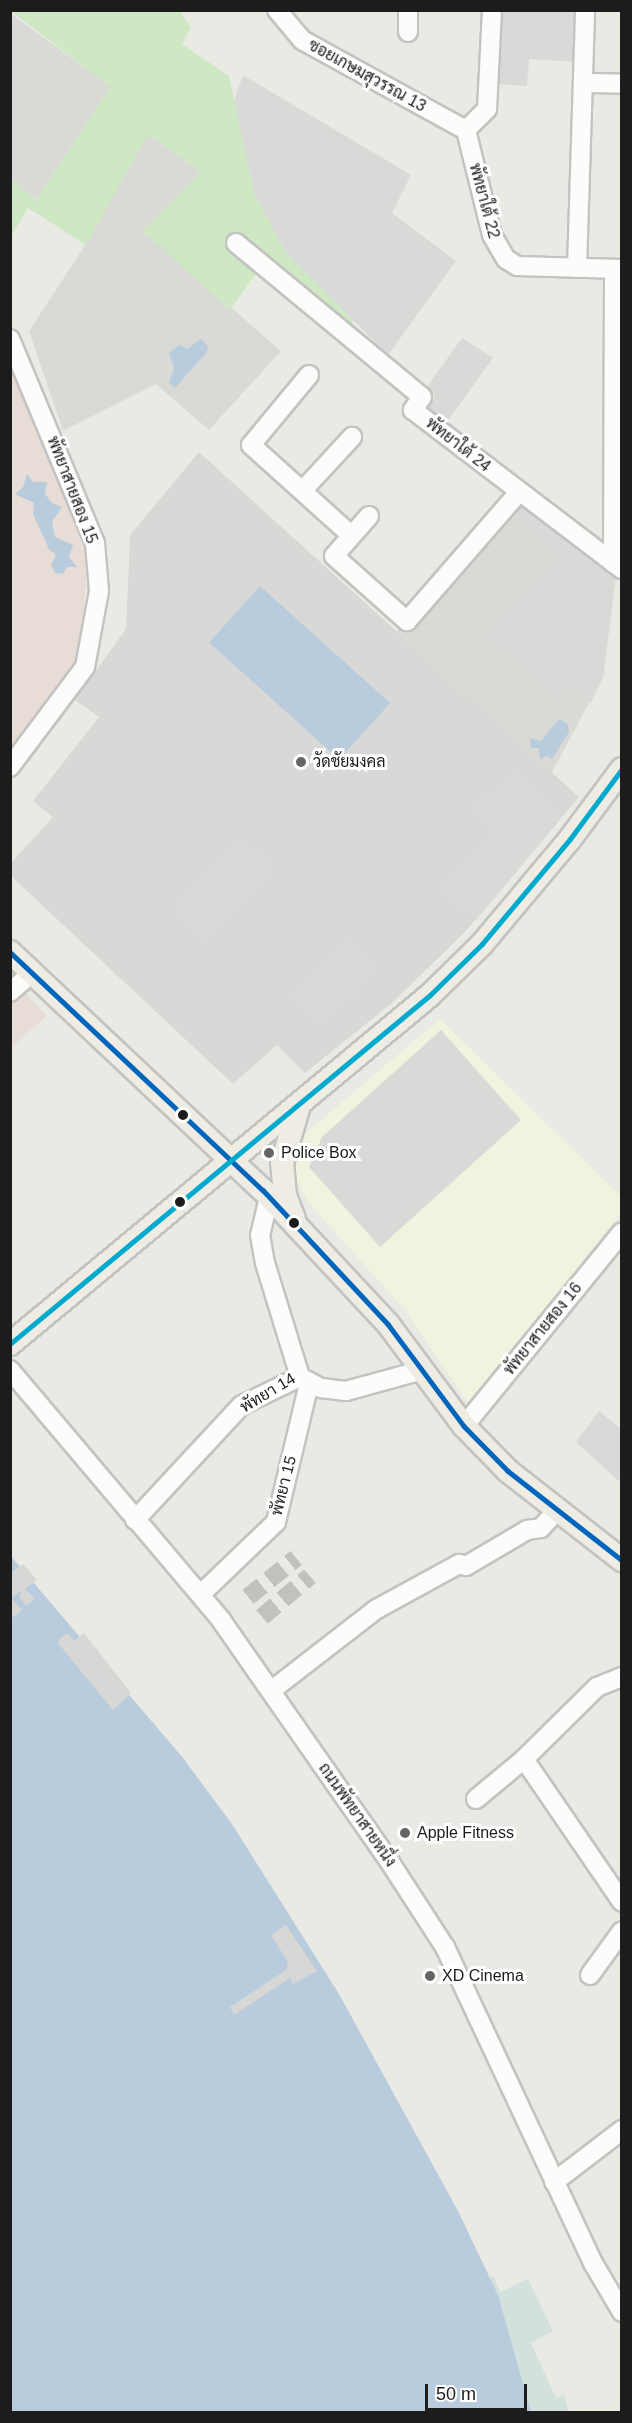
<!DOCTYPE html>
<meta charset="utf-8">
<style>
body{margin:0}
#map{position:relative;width:632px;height:2423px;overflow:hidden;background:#eaeae5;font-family:Arial,Sarabun,sans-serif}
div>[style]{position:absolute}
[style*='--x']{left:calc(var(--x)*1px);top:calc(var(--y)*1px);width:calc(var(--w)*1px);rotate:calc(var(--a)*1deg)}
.residential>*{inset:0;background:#d9d9d6}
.commercial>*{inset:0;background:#e8ddd6}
.education>*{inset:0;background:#f0f4df}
.religious>*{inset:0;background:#d8d8d6}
.grass>*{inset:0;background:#cee8c4}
.wetland>*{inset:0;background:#d2e1dc}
.parking>*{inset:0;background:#d9d9d7;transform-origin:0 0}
.water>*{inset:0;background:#b8ccdd;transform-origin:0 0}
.pier>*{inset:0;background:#d7d7d5}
.minor-tunnel>*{height:18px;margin-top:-9px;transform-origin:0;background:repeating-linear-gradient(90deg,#c1c1bd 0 18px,transparent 0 27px)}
.roads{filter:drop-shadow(2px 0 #c3c3c1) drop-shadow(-2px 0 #c3c3c1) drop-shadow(0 2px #c3c3c1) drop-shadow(0 -2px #c3c3c1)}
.minor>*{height:18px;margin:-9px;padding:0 9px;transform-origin:9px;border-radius:9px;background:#fcfcfb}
.major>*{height:22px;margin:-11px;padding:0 11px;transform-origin:11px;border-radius:11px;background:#efede3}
.bus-1>*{height:4.5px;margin:-2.25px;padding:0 2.25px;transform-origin:2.25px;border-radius:2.25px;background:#0065bd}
.bus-2>*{height:4.5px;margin:-2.25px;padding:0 2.25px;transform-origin:2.25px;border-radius:2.25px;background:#00a9ce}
.dots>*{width:16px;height:16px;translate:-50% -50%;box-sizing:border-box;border:3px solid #fff;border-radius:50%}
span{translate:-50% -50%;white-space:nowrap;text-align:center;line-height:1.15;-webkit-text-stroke:6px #fff;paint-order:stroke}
.street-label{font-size:16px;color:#1c1c1c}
.poi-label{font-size:16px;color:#1c1c1c}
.left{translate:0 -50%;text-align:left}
.frame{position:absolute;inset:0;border:12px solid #1c1c1c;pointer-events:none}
.scale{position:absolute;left:425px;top:2384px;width:102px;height:27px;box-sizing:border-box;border:3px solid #1c1c1c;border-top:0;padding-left:8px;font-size:18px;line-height:21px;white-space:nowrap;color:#1c1c1c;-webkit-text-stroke:4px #fff;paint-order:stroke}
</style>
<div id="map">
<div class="residential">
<div style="clip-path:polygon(10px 13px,111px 87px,36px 200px,11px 179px)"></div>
<div style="clip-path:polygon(148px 134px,201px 172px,143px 231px,281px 351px,209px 430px,156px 384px,63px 431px,29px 331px,86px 244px)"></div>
<div style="clip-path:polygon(508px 512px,616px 575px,603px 677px,551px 774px,397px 631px)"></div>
</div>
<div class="commercial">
<div style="clip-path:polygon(10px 361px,85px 537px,86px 585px,79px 660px,10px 755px)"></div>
<div style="clip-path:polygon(10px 977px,47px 1016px,11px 1048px,10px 1048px)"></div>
</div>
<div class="education">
<div style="clip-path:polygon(440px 1019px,621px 1197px,621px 1213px,469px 1404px,405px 1310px,309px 1203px,294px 1174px,305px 1134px)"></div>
</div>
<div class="religious">
<div style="clip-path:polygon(199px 452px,579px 797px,466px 931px,392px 1003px,305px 1073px,277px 1045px,233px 1084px,11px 876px,10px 864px,53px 817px,33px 801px,99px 717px,75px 700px,126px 629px,130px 535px)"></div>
</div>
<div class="grass">
<div style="clip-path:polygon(11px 11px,180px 11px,191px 27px,182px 44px,229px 76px,254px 193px,286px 253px,353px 320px,349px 333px,265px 261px,230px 310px,143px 231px,201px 172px,148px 134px,86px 245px,28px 208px,11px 237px,11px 179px,36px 200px,110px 87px)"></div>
</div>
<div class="wetland">
<div style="clip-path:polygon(494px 2276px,500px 2292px,528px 2279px,553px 2331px,531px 2343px,556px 2398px,564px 2394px,569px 2412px,531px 2412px,490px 2277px)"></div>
</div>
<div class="parking">
<div style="clip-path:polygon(500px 11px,578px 11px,578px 62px,529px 59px,527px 86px,496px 84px)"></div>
<div style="clip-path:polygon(243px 75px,411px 175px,392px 213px,456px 261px,388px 355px,286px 253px,254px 193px,234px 101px)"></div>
<div style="clip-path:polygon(462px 338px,493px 358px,444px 426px,425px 412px,435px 397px,426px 388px)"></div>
<div style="clip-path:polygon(520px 497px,616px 575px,603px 677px,591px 703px,570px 687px,557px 698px,483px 634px,556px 555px,508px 512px)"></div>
<div style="clip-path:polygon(514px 772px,562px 817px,476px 920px,440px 889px,493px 831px,471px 810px)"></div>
<div style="left:239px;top:836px;width:47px;height:99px;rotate:42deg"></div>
<div style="left:347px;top:939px;width:45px;height:81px;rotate:45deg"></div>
<div style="clip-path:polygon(441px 1030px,521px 1120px,380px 1247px,309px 1167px,322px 1137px)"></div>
<div style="clip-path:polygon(599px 1411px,621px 1429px,621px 1483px,576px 1442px)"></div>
</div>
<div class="water">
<div style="clip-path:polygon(201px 339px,208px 346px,207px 352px,175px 388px,169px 383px,174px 368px,169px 353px,180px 345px,187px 349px)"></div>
<div style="clip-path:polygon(27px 474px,33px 482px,47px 482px,45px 494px,52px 503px,62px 507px,52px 522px,55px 537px,73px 545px,69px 557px,77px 567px,67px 567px,63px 574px,55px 573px,51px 565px,56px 555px,49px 549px,33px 514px,34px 503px,15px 494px,23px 487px)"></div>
<div style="left:260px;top:586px;width:175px;height:76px;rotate:42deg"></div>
<div style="clip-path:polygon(559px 719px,568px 724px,569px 732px,552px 759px,547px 756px,540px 759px,539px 748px,531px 748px,530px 738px,541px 741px)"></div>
<div style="clip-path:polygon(10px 1555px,183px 1758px,232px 1824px,339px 1994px,458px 2211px,498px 2295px,531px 2412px,11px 2412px)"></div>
</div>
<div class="pier">
<div style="clip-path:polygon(23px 1564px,37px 1580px,25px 1589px,35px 1599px,26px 1606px,20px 1598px,21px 1591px,11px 1598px,22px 1610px,13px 1617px,10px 1614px,11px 1573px)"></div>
<div style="clip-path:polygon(67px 1633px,74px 1641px,84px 1633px,131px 1693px,113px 1710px,57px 1642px)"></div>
<div style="clip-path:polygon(286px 1925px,317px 1971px,293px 1984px,290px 1978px,234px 2015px,230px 2007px,286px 1970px,288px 1962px,271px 1935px)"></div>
</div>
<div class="minor-tunnel">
<div style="--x:248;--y:1597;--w:62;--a:-39.1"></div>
<div style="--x:262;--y:1617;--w:63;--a:-40.5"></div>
</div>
<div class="roads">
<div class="minor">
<div style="--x:277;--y:10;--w:39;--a:50"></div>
<div style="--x:302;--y:40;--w:187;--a:28.8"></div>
<div style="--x:408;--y:32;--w:22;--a:-90"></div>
<div style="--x:583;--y:83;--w:39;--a:1"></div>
<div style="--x:466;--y:130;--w:108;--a:76.1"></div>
<div style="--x:492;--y:235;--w:28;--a:60"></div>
<div style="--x:506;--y:259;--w:13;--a:32"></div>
<div style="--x:517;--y:266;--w:105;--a:1.6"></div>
<div style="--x:466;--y:130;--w:30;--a:-45"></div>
<div style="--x:487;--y:109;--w:99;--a:-87.1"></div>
<div style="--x:236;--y:243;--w:241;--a:39.6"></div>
<div style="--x:422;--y:397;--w:16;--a:125"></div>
<div style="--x:413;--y:410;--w:263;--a:37.3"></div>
<div style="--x:577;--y:268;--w:258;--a:-88.2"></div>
<div style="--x:10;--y:339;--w:221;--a:67.4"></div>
<div style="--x:95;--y:543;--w:48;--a:85.2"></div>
<div style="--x:99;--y:591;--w:77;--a:100.4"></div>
<div style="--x:85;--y:667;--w:125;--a:126.9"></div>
<div style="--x:309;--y:375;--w:91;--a:129.6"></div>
<div style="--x:251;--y:445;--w:135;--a:42"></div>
<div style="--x:304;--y:489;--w:71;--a:-47.3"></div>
<div style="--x:369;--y:516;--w:53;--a:131.2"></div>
<div style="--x:334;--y:556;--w:98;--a:41.7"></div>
<div style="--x:407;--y:621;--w:171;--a:-49"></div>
<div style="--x:613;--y:563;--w:294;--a:-89.8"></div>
<div style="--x:10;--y:992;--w:28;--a:-41"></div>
<div style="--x:269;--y:1197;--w:39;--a:103"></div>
<div style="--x:260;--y:1235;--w:28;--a:80"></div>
<div style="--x:265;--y:1263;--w:119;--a:72.9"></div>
<div style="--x:10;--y:1370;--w:327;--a:49.8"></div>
<div style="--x:221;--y:1620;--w:297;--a:55.1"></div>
<div style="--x:391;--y:1864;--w:99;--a:57"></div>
<div style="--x:445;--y:1947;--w:349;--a:64.9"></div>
<div style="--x:593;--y:2263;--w:57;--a:59.4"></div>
<div style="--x:300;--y:1377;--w:24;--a:28"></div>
<div style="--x:321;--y:1388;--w:25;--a:7"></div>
<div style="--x:346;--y:1391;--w:80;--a:-15.3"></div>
<div style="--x:464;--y:1426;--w:250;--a:-50.8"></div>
<div style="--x:135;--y:1520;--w:157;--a:-47.1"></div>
<div style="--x:242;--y:1405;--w:64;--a:-25.8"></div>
<div style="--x:201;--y:1594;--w:104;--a:-43.8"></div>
<div style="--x:276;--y:1522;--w:143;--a:-76.6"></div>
<div style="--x:272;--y:1690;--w:130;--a:-37.8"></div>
<div style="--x:375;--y:1610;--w:96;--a:-28.7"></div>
<div style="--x:459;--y:1564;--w:7;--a:16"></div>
<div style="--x:466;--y:1566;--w:71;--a:-30.5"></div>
<div style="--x:527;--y:1530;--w:14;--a:-8"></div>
<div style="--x:541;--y:1528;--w:24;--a:-48"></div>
<div style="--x:524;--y:1759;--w:173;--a:55.6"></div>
<div style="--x:476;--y:1799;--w:62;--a:-39.8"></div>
<div style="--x:524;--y:1759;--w:103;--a:-44.6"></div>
<div style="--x:597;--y:1687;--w:27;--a:-22"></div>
<div style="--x:590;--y:1975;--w:54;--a:-54"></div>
<div style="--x:554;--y:2182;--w:86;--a:-37.4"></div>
</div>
<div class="major">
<div style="--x:10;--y:952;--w:347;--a:43.3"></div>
<div style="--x:263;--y:1190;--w:183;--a:47"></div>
<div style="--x:388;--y:1324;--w:127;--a:53.3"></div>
<div style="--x:464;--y:1426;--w:63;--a:45.6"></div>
<div style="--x:508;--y:1471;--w:145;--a:38"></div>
<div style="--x:294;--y:1219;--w:25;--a:-111"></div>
<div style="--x:285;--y:1196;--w:33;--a:-95"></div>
<div style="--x:282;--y:1163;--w:59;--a:-73.4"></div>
<div style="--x:10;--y:1344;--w:546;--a:-39.72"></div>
<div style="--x:430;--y:995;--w:73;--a:-44.4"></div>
<div style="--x:482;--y:944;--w:137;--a:-50"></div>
<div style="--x:570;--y:839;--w:87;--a:-53.4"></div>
</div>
</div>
<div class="bus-1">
<div style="--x:10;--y:952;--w:347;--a:43.3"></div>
<div style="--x:263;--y:1190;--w:183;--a:47"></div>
<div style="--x:388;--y:1324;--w:127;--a:53.3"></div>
<div style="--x:464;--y:1426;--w:63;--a:45.6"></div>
<div style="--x:508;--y:1471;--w:145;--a:38"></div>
</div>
<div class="bus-2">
<div style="--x:10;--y:1344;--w:546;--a:-39.72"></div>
<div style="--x:430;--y:995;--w:73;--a:-44.4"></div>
<div style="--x:482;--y:944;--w:137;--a:-50"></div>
<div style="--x:570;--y:839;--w:87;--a:-53.4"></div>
</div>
<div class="dots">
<div style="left:301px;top:762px;background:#646462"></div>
<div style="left:183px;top:1115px;background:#1c1c1c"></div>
<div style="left:269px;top:1153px;background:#646462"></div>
<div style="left:180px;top:1202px;background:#1c1c1c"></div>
<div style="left:294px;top:1223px;background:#1c1c1c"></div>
<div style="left:405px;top:1833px;background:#646462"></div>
<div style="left:430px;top:1976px;background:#646462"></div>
</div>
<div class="street-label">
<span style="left:367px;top:76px;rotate:29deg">ซอยเกษมสุวรรณ 13</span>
<span style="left:484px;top:201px;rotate:75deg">พัทยาใต้ 22</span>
<span style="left:458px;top:445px;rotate:38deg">พัทยาใต้ 24</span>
<span style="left:72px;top:490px;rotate:69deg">พัทยาสายสอง 15</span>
<span style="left:543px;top:1329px;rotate:-51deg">พัทยาสายสอง 16</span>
<span style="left:268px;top:1393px;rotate:-31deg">พัทยา 14</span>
<span style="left:284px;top:1486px;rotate:-76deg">พัทยา 15</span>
<span style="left:357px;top:1815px;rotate:55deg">ถนนพัทยาสายหนึ่ง</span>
</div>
<div class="poi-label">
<span class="left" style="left:313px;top:762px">วัดชัยมงคล</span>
<span class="left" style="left:281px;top:1153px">Police Box</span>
<span class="left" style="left:417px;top:1833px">Apple Fitness</span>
<span class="left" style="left:442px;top:1976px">XD Cinema</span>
</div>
<div class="frame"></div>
<div class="scale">50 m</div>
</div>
